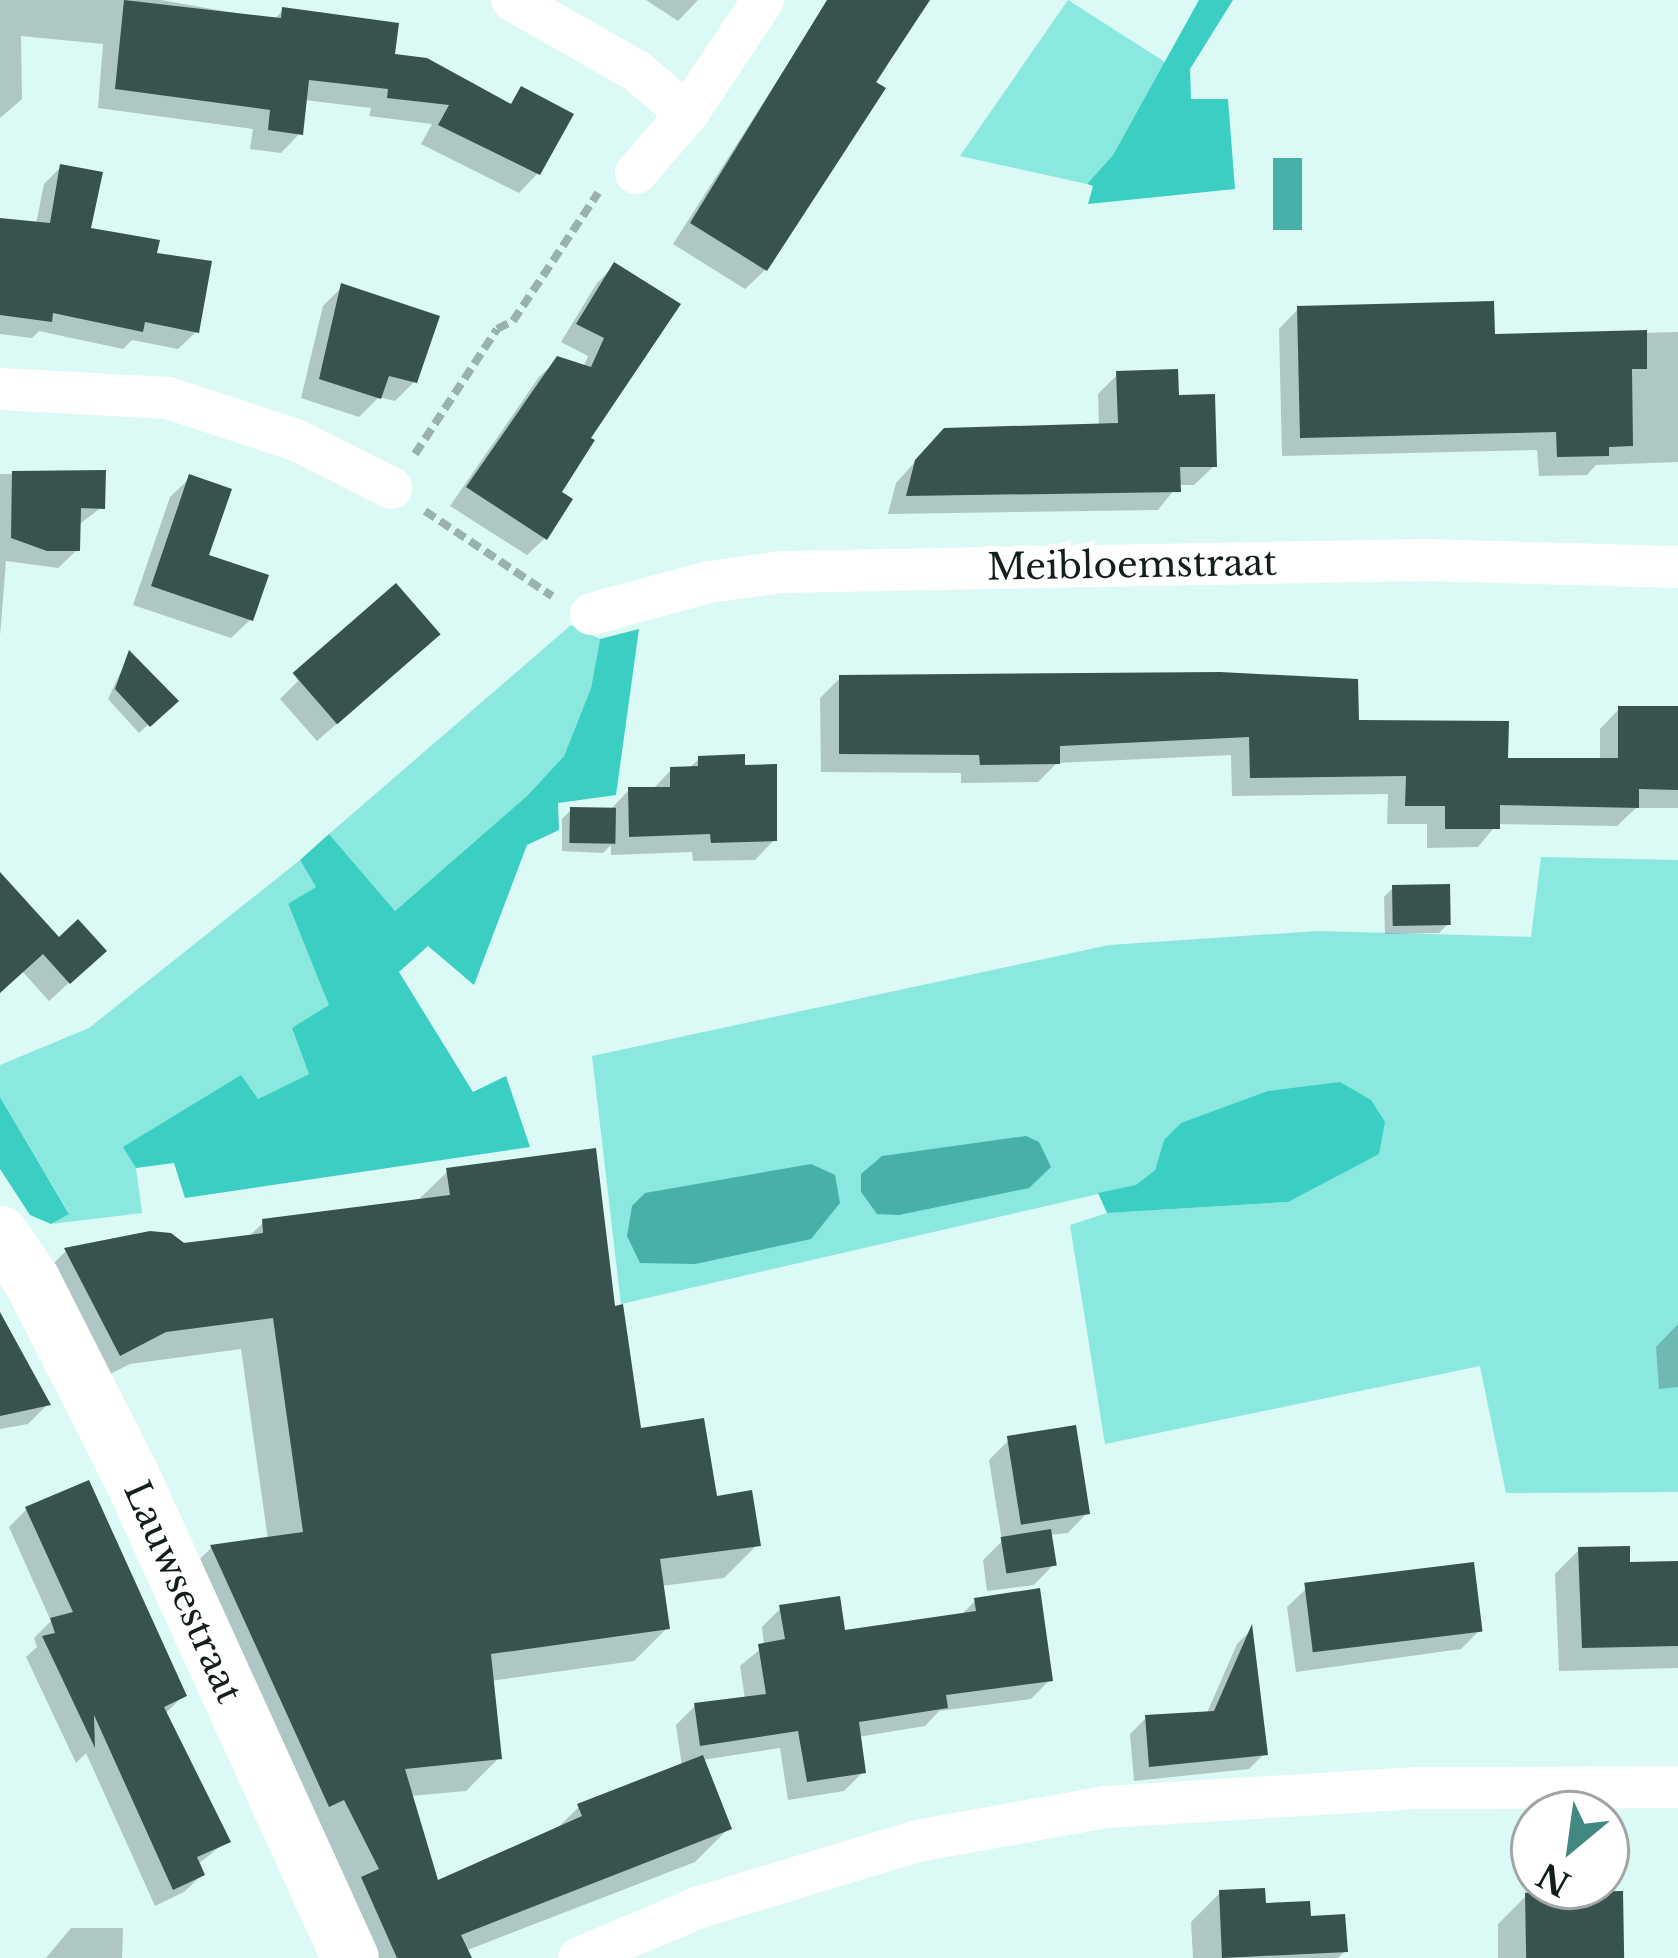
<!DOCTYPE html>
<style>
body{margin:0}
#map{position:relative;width:1678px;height:1958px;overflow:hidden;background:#dbf9f5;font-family:"Libre Baskerville",serif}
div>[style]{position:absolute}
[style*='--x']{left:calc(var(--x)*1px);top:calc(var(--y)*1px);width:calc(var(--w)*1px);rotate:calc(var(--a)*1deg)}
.green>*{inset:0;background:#8ae8de}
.forest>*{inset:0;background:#3bcfc3}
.water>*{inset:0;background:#47b1a8;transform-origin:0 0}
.shadow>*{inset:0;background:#0003}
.building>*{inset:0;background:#38524f;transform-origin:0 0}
.path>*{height:8px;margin-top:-4px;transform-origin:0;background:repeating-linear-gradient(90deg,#9ab2af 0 12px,transparent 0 18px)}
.street>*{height:42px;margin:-21px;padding:0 21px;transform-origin:21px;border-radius:21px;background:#fff}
.secondary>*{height:57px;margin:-28.5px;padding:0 28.5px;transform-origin:28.5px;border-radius:28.5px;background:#fff}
span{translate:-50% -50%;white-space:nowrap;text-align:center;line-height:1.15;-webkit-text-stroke:12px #fff;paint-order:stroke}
.street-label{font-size:36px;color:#131e1d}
.north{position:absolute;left:1510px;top:1790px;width:120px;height:120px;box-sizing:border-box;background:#fff;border:3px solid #a1a5a5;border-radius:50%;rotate:209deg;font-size:33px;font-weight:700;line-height:48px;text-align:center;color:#131e1d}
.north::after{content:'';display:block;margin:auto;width:42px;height:54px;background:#418881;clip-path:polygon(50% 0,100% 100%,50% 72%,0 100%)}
</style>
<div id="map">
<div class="green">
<div style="clip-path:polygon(1068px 0,1165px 62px,1113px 155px,1087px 184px,960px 156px)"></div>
<div style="clip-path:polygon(571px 625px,600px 639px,591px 688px,564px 756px,527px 796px,395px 911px,329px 834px)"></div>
<div style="clip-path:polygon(1541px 857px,1678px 860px,1678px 1492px,1506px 1493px,1480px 1366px,1105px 1444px,1070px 1225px,1107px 1213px,1288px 1202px,1164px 1140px,1155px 1170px,1137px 1185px,621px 1304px,592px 1056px,1109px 945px,1318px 931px,1531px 937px)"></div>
<div style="clip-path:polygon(300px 860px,316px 887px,288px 905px,330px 1005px,309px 1074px,258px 1099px,240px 1076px,124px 1147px,136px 1168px,142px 1213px,51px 1224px,69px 1213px,0 1097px,0 1065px,89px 1028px)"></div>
</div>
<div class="forest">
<div style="clip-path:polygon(1199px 0,1233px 0,1190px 69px,1191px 99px,1228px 99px,1235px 189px,1088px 204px,1093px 186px,1087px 184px,1113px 155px)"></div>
<div style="clip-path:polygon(639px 629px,616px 795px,558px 803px,559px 830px,527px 845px,474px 985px,428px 946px,399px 972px,473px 1092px,506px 1076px,530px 1147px,185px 1198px,174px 1163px,136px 1168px,123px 1147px,241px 1075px,258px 1099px,309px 1074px,292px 1028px,329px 1005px,288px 904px,316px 887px,300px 860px,329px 834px,395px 911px,527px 796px,564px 756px,591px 688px,600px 639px)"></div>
<div style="clip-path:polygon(1340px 1082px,1371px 1100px,1385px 1122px,1379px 1154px,1288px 1202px,1107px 1213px,1098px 1193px,1136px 1185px,1155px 1170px,1164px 1140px,1181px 1123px,1268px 1091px)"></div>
<div style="clip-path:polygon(0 1097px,69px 1214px,51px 1224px,30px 1215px,0 1169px)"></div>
</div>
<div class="water">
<div style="left:1273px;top:158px;width:29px;height:72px"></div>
<div style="clip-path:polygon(1026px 1136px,1039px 1142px,1051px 1167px,1029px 1188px,899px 1215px,877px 1214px,861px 1192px,861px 1174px,882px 1156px)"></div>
<div style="clip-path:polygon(811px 1164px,835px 1175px,840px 1203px,811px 1239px,695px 1264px,640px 1263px,627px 1236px,632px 1206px,645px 1193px)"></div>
</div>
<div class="shadow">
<div style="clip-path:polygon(0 0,161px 0,274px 20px,283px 10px,392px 56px,538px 173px,519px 193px,421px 144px,432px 124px,369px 116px,371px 108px,304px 100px,300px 133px,281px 153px,250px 149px,253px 129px,98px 108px,103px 44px,21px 36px,22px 99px,0 118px)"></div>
<div style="clip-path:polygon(646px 0,698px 0,678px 21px)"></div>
<div style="clip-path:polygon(829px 0,926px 0,765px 270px,745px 289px,673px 244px)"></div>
<div style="clip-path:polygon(61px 167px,88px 231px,153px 255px,196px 332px,178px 349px,132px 340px,123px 349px,39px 331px,32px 338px,0 334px,0 220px,36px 224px,44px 184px)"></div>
<div style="clip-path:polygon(614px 266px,677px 305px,587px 439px,558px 493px,545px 538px,527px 555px,450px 506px,539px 377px,558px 359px,583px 368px,588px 356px,561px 342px,597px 283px)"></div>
<div style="clip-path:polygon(342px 287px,414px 382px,395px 401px,379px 397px,359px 417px,301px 398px,323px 306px)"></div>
<div style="clip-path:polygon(1298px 309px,1492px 337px,1678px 332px,1678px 462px,1596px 465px,1587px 475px,1539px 476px,1537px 450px,1282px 456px,1279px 329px)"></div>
<div style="clip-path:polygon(1118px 374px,1214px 466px,1194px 485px,1178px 485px,1158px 510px,888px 514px,896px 483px,925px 451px,1099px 427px,1098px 394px)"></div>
<div style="clip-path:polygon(103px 473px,102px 507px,77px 526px,77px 550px,58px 568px,6px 561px,0 636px,0 474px)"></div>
<div style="clip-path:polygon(190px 478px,205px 557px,251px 619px,231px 638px,133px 605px,170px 497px)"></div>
<div style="clip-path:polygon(418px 653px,317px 741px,280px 699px,299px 680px)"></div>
<div style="clip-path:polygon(129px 654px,174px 701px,139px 733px,108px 699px)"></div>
<div style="clip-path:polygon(840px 678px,1356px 723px,1505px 761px,1600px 761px,1600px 729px,1619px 709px,1678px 710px,1678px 808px,1636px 808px,1617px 826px,1497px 824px,1478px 847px,1427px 848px,1427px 824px,1387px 824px,1388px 794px,1232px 796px,1231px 755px,1057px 763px,1038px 782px,961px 783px,961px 773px,821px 772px,820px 698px)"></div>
<div style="clip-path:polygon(699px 759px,774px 840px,755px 860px,693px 861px,692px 852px,611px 855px,611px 845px,603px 853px,562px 851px,562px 819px,571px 810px,609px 811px,629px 790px,652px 790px,671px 770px,688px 769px)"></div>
<div style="clip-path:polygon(0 874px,83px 970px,49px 1001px,22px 971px,0 991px)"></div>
<div style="clip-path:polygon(1393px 888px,1448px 924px,1439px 933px,1385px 934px,1384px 897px)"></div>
<div style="clip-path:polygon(448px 1171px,612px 1309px,638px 1432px,757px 1545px,724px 1578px,661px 1586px,667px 1628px,634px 1661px,491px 1681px,499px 1758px,466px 1791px,410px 1796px,437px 1884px,554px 1831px,579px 1807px,682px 1767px,676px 1725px,695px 1706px,745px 1699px,740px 1666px,764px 1646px,762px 1627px,781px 1608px,843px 1633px,960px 1616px,975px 1601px,1050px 1680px,1031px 1699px,939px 1711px,925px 1726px,858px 1737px,863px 1772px,844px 1791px,788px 1800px,780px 1748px,702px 1760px,728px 1829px,695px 1862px,465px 1951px,469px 1958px,350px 1958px,178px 1581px,211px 1548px,268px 1540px,241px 1349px,130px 1364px,86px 1386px,33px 1284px,66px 1251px,247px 1238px,264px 1222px,416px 1202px)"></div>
<div style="clip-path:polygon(0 1321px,47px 1405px,28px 1424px,0 1429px)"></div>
<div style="clip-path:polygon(1678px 1324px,1678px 1387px,1659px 1389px,1656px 1347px)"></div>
<div style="clip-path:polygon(1008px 1441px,1087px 1513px,1068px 1533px,1049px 1535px,1053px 1565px,1034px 1585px,987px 1591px,983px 1560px,1002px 1541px,989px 1460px)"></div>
<div style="clip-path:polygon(27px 1509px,183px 1696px,165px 1714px,227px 1841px,197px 1865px,202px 1875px,184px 1892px,155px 1906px,86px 1753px,76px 1763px,26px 1657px,37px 1647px,34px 1638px,51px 1621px,9px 1527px)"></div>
<div style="clip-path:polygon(1579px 1550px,1627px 1565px,1678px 1564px,1678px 1668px,1559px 1671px,1555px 1574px)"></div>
<div style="clip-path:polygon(1307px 1588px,1480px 1630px,1461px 1649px,1296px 1672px,1287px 1607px)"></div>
<div style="clip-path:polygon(1250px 1631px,1265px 1753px,1249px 1769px,1134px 1781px,1130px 1734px,1146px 1718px,1206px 1715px,1237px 1644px)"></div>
<div style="clip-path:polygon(1220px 1893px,1308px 1919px,1345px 1951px,1338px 1958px,1193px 1958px,1191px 1922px)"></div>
<div style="clip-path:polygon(1527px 1895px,1621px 1958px,1498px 1958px,1498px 1924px)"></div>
<div style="clip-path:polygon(71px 1928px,123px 1928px,122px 1958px,46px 1958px)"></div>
</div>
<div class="building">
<div style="clip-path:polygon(124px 0,281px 18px,282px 7px,399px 23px,395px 54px,427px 58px,511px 104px,521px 86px,574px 114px,540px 175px,438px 125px,449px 105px,387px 98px,388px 89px,309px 80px,303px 135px,268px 130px,270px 110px,115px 89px)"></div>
<div style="clip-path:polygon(827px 0,930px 0,876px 82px,886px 88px,767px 271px,690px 223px)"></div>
<div style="clip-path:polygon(60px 164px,103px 172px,91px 228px,160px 240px,157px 253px,212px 261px,199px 333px,145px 322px,143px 332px,53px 313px,52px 322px,0 315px,0 218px,50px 223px)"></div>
<div style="clip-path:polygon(614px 262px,681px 304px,591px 438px,595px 440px,562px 492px,573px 499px,547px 540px,466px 487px,557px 356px,591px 367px,604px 338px,576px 324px)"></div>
<div style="clip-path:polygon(341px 283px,440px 316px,417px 383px,389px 376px,381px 399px,319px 379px)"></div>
<div style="clip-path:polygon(1494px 301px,1495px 334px,1647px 330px,1647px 369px,1632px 369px,1633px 446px,1609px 447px,1609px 456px,1557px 457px,1556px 432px,1300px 438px,1297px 306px)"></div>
<div style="clip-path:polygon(1178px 369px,1179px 395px,1215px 394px,1217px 467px,1180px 467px,1181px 492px,906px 496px,915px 460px,944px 428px,1118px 423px,1116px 371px)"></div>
<div style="clip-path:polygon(106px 470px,105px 509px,81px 508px,80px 551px,47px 551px,11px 538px,12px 471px)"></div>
<div style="clip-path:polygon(189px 474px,232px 489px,209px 555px,269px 575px,253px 621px,151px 586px)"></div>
<div style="left:396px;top:583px;width:68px;height:137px;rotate:49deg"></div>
<div style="clip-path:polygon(129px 650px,179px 701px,150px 727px,115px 689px)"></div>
<div style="clip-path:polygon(1220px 672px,1358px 679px,1359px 720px,1509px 721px,1508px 758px,1618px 758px,1618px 706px,1678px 706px,1678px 790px,1639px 789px,1639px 808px,1500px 805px,1500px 829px,1445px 829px,1445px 806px,1405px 806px,1406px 776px,1250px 778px,1249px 737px,1060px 746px,1060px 764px,980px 765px,979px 755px,839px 754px,839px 675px)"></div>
<div style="clip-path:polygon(745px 754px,745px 765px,777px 764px,777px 841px,711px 843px,710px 834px,629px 837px,628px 787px,670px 787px,670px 767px,698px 766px,698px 756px)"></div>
<div style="left:570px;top:807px;width:46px;height:36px;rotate:1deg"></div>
<div style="clip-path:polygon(0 872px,59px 937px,78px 919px,107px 951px,70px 984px,43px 954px,0 993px)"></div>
<div style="left:1450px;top:884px;width:41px;height:58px;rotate:89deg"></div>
<div style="clip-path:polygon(596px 1148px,615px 1306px,623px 1304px,641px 1428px,704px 1418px,717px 1496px,752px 1490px,761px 1546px,660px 1559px,670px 1629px,491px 1654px,502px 1759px,405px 1769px,438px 1880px,582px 1816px,577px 1804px,703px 1755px,732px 1829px,461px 1935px,472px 1958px,397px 1958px,361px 1877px,379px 1869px,344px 1800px,329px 1807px,210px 1545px,303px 1532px,273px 1318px,166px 1332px,120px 1356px,64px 1248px,150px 1231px,171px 1233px,184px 1243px,263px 1233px,262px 1219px,450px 1195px,446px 1168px)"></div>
<div style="clip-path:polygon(0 1312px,51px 1405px,0 1416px)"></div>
<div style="left:1076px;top:1425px;width:90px;height:70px;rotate:81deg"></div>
<div style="clip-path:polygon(89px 1480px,187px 1696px,164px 1707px,231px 1842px,197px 1857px,205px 1875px,173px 1890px,94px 1715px,95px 1748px,42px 1636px,55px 1633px,50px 1618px,73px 1612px,25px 1507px)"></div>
<div style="left:1051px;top:1529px;width:37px;height:51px;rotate:81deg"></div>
<div style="clip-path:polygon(1630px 1546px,1630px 1562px,1678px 1561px,1678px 1646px,1582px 1648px,1578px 1547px)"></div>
<div style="left:1474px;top:1562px;width:70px;height:171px;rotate:83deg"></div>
<div style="clip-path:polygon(1040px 1588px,1053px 1681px,946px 1695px,948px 1708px,859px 1722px,866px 1773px,807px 1782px,798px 1731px,700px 1746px,694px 1703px,766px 1694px,758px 1644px,785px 1639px,779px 1605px,840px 1596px,845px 1630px,976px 1611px,974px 1598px)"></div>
<div style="clip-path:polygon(1252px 1624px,1268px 1755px,1149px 1767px,1145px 1715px,1214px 1711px)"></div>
<div style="clip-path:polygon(1265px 1888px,1266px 1903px,1310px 1901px,1311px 1916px,1345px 1914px,1348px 1952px,1222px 1958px,1219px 1890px)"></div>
<div style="left:1623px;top:1891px;width:67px;height:98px;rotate:89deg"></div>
</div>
<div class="path">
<div style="--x:415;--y:454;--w:149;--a:-56.7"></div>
<div style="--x:497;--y:329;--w:18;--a:-27"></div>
<div style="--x:513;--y:321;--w:154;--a:-56.4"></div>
<div style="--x:425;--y:511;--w:153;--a:33.8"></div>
</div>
<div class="street">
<div style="--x:512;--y:0;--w:145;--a:29.7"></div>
<div style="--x:638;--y:72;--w:65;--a:40.6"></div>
<div style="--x:636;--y:173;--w:78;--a:-49.2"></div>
<div style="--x:687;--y:114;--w:137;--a:-56.3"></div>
<div style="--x:0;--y:389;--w:168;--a:3.1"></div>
<div style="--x:168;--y:398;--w:135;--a:18.2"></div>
<div style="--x:296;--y:440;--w:107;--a:26.6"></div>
<div style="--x:591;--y:614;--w:122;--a:-15.2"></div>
<div style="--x:709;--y:582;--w:73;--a:-7.9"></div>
<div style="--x:781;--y:572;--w:644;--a:-1.07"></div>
<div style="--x:1425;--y:560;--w:253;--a:1.6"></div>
<div style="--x:579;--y:1958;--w:131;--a:-22.9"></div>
<div style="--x:700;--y:1907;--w:227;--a:-16.9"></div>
<div style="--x:917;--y:1841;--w:192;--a:-10.2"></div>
<div style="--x:1106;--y:1807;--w:316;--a:-3.5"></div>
<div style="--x:1421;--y:1788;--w:257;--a:-0.2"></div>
</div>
<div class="secondary">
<div style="--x:0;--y:1234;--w:57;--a:55.8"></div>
<div style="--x:32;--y:1281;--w:219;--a:63.1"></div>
<div style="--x:131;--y:1476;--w:529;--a:65.57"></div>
</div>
<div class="street-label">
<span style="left:1132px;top:565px;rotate:-1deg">Meibloemstraat</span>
<span style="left:183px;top:1592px;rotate:66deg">Lauwsestraat</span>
</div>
<div class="north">N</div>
</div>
